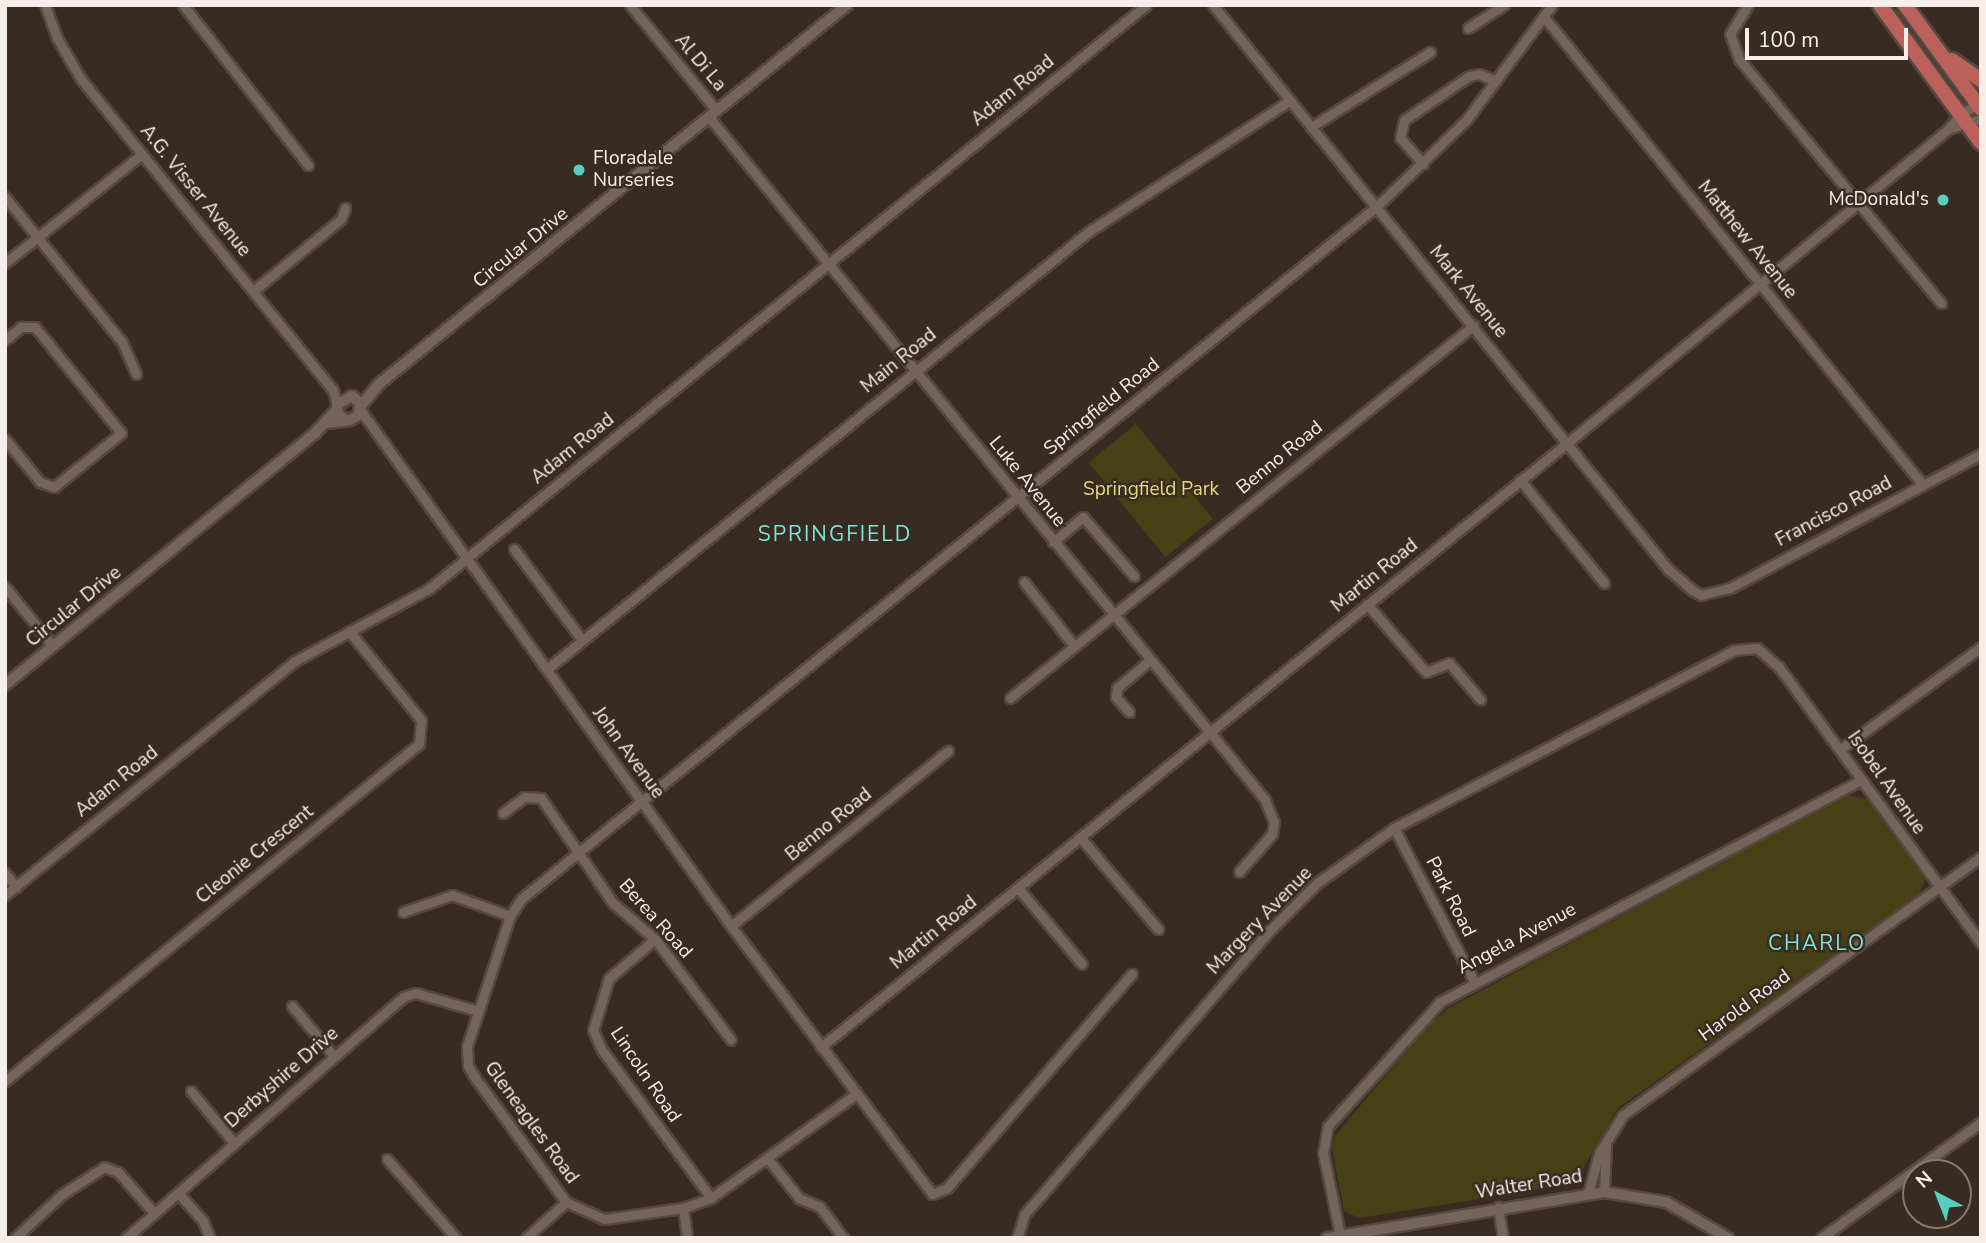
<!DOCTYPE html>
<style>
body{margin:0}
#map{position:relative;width:1986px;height:1243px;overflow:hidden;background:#392b22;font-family:"Nunito Sans",sans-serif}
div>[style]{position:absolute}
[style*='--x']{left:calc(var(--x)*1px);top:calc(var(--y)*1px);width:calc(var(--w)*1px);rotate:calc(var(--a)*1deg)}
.green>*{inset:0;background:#454115;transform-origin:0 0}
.roads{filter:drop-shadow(2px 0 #544840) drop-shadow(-2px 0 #544840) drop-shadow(0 2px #544840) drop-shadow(0 -2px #544840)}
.minor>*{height:9px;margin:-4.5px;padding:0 4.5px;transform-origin:4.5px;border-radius:4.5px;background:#74645a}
.tertiary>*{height:10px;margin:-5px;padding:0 5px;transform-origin:5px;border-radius:5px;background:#74645a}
.primary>*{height:14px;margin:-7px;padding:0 7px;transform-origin:7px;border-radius:7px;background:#bb615b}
.dots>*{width:19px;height:19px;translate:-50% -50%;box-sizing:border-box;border:4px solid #392b22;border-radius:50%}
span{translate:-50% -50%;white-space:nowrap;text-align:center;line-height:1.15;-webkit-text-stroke:5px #392b22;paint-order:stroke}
.street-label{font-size:19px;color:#f8eee9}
.poi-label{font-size:19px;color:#f8eee9}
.left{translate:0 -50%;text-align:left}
.right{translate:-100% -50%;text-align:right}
.park-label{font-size:19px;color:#e2da7b}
.neighbourhood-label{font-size:21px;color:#7de5d7;letter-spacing:2px}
.frame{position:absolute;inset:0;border:7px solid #f8eee9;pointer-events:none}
.north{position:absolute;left:1902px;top:1159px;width:70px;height:70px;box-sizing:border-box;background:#392b22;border:2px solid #857972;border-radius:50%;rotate:318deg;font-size:19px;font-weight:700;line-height:28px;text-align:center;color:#f8eee9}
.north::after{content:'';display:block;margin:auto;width:24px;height:32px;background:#58cebf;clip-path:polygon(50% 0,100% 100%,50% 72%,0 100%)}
.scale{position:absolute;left:1745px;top:28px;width:163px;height:32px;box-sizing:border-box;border:4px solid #f8eee9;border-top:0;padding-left:9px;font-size:21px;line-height:24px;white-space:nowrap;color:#f8eee9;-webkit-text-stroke:5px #392b22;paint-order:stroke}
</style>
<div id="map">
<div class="green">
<div style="left:1136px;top:424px;width:122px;height:61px;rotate:51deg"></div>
<div style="clip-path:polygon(1846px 795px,1867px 799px,1912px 861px,1925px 878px,1919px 895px,1618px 1108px,1578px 1177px,1568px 1185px,1359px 1218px,1344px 1211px,1332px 1149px,1335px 1136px,1427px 1026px,1449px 1008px)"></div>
</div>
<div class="roads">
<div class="minor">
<div style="--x:45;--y:5;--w:35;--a:70"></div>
<div style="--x:57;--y:38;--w:48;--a:59.7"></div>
<div style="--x:81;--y:79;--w:400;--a:51"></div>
<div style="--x:333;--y:390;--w:16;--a:75"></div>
<div style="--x:183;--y:5;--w:203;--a:52"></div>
<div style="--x:630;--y:5;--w:136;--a:50.7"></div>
<div style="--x:1213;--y:5;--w:725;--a:51.11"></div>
<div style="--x:1668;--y:569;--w:32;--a:41"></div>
<div style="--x:1692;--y:590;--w:10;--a:29"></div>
<div style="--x:1701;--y:595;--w:30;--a:-14"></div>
<div style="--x:1730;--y:588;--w:285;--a:-28.1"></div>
<div style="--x:1748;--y:5;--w:34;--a:122"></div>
<div style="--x:1730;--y:34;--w:27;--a:70"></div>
<div style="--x:1739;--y:59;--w:317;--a:50.4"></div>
<div style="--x:1544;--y:17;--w:601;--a:51.01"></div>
<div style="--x:1468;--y:28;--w:43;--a:-32.6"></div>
<div style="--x:709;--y:117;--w:881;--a:50.85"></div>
<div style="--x:1265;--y:800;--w:24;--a:68"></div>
<div style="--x:1274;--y:822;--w:12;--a:99"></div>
<div style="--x:1272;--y:834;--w:50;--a:131"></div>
<div style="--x:1311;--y:127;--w:141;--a:-32.2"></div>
<div style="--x:1948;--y:129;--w:34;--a:-17"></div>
<div style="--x:1423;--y:164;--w:35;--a:-131"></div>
<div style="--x:1400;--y:138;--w:18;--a:-77"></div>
<div style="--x:1404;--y:120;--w:78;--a:-34.1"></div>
<div style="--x:1469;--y:76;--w:10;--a:-11"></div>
<div style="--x:1479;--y:74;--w:18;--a:22"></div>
<div style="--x:5;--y:197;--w:186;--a:51.1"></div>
<div style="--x:122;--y:342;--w:35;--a:66"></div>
<div style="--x:5;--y:263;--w:175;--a:-38.5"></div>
<div style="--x:253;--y:291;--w:114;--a:-39.3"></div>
<div style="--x:341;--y:219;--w:12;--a:-70"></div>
<div style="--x:5;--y:340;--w:21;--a:-39"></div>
<div style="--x:21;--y:327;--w:14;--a:0"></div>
<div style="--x:35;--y:327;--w:136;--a:50.9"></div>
<div style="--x:121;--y:433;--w:86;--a:141.1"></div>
<div style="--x:54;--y:487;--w:15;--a:-160"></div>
<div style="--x:40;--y:482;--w:55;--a:-129.1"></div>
<div style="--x:361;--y:411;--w:634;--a:54.3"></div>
<div style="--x:731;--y:926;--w:335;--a:53.1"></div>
<div style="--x:932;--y:1194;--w:16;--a:-22"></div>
<div style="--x:947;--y:1188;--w:283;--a:-49.2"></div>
<div style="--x:1520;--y:480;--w:133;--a:50.8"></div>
<div style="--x:1053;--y:542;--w:39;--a:-40"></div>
<div style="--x:1083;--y:517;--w:78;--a:49.2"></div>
<div style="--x:514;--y:549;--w:114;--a:53.2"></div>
<div style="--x:1024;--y:582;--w:81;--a:52"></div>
<div style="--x:5;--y:587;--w:76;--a:50.9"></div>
<div style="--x:1367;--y:604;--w:90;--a:49.1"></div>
<div style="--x:1426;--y:672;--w:25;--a:-21"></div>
<div style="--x:1449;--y:663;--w:48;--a:49.3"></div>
<div style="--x:547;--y:669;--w:695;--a:-38.93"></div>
<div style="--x:1088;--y:232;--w:240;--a:-33.1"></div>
<div style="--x:1010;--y:698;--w:595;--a:-38.8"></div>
<div style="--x:1129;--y:712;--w:20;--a:-131"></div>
<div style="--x:1116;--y:697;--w:9;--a:-84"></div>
<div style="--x:1117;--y:688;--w:43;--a:-40.3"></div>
<div style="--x:1842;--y:748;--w:172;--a:-36"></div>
<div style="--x:503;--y:813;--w:26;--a:-37"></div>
<div style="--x:524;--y:797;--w:17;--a:3"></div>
<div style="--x:541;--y:798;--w:127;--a:55.6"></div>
<div style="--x:613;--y:903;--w:55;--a:40.6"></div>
<div style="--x:655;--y:939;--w:126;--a:53"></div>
<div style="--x:1394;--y:828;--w:173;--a:62.4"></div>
<div style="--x:1080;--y:837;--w:121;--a:49.7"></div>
<div style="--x:5;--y:873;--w:18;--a:52"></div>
<div style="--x:1018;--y:888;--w:99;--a:49.9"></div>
<div style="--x:5;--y:895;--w:373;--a:-38.9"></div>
<div style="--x:295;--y:661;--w:153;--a:-28.4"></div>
<div style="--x:430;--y:588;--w:923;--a:-39.15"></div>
<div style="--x:403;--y:912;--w:52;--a:-19.1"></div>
<div style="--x:452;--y:895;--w:62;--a:19.9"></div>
<div style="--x:731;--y:926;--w:279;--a:-38.9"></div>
<div style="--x:655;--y:939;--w:60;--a:139.7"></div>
<div style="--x:609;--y:978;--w:54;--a:107.1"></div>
<div style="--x:593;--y:1030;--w:22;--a:66"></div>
<div style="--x:602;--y:1050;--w:184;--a:53.6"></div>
<div style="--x:292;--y:1006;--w:65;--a:50"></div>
<div style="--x:821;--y:1047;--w:958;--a:-38.99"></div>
<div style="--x:1566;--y:444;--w:495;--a:-39.5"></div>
<div style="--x:1948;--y:129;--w:19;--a:-51"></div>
<div style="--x:1960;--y:114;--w:19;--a:-28"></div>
<div style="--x:5;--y:1081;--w:534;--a:-39.15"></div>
<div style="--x:419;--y:744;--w:24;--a:-85"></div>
<div style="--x:421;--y:720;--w:114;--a:-129"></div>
<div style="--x:191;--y:1091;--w:67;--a:50.4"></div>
<div style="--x:856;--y:1094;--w:178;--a:144.4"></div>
<div style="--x:711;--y:1198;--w:30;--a:160"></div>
<div style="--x:683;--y:1208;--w:80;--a:172.1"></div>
<div style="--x:604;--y:1219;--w:42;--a:-155.9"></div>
<div style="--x:566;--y:1202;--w:152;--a:-126.2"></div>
<div style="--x:476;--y:1079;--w:15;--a:-122"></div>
<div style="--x:468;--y:1066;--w:20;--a:-93"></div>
<div style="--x:467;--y:1046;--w:137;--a:-71.7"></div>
<div style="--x:510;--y:916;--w:20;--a:-57"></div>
<div style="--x:521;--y:899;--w:1100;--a:-38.99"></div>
<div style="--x:1376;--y:207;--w:127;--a:-44"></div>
<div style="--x:1467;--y:119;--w:142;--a:-53.3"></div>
<div style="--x:387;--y:1159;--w:105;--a:48.9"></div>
<div style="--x:768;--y:1159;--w:50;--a:51.5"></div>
<div style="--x:799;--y:1198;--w:23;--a:23"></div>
<div style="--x:820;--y:1207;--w:39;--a:53"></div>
<div style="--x:1604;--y:1192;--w:48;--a:-87.6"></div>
<div style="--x:178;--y:1193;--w:38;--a:48"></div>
<div style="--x:203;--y:1221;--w:18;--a:68"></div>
<div style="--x:1588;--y:1194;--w:42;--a:-75"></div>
<div style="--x:1599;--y:1153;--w:45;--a:-57.7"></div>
<div style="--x:1623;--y:1115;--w:441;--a:-35.8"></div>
<div style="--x:1498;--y:1207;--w:31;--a:81"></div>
<div style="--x:683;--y:1208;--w:30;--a:82"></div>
<div style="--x:1340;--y:1235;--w:84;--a:-101.7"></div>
<div style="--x:1323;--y:1153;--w:27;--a:-80"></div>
<div style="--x:1328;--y:1126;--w:167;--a:-47.9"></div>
<div style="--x:1440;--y:1002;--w:475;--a:-27.8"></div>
<div style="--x:15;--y:1238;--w:63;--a:-43.1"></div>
<div style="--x:61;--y:1195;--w:51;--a:-33.1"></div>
<div style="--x:104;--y:1167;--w:15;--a:20"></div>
<div style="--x:118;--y:1172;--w:55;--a:48.7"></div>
<div style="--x:126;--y:1238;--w:367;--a:-41"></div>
<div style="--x:403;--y:997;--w:14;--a:-17"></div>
<div style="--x:416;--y:993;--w:65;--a:16.2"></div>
<div style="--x:526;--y:1238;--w:54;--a:-42"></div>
<div style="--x:1017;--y:1238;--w:25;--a:-72"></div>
<div style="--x:1025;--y:1214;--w:376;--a:-49.2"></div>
<div style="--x:1271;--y:929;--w:65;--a:-45"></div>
<div style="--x:1317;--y:883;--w:95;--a:-35.5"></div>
<div style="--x:1394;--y:828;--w:384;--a:-27.6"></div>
<div style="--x:1734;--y:650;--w:23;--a:-5"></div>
<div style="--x:1757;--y:648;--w:29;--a:41"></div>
<div style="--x:1779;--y:667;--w:342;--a:53.8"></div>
<div style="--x:1821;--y:1238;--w:198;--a:-35.9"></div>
</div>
<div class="tertiary">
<div style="--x:361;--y:406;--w:28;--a:-51"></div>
<div style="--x:379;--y:384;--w:602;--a:-39"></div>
<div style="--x:327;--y:423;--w:23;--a:-7"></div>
<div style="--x:350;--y:420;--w:10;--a:-29"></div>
<div style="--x:359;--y:415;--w:12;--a:-85"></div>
<div style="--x:360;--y:403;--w:11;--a:-139"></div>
<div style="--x:352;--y:396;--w:17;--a:149"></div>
<div style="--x:337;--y:405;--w:9;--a:84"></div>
<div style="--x:338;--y:414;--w:10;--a:37"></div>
<div style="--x:5;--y:685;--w:400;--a:-39.1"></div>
<div style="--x:315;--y:433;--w:33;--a:-47"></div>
<div style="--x:1327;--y:1238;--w:281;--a:-9.4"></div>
<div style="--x:1604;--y:1192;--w:63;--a:9.2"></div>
<div style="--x:1666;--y:1202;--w:72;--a:30.1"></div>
</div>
<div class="primary">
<div style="--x:1880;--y:5;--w:171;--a:53.8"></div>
<div style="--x:1905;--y:5;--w:129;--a:53.8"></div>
<div style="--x:1952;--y:60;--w:35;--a:35"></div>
</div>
</div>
<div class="dots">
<div style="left:579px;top:170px;background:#58cebf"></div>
<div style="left:1943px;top:200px;background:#58cebf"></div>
</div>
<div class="street-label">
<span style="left:700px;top:63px;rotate:50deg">Al Di La</span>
<span style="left:1013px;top:91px;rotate:-39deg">Adam Road</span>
<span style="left:195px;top:191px;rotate:51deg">A.G. Visser Avenue</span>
<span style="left:1747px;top:240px;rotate:51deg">Matthew Avenue</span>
<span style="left:521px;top:248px;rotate:-39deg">Circular Drive</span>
<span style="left:1468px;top:292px;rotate:51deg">Mark Avenue</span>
<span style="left:899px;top:361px;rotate:-39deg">Main Road</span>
<span style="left:1102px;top:407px;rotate:-39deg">Springfield Road</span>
<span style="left:573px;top:449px;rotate:-39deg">Adam Road</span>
<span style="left:1280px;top:458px;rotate:-39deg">Benno Road</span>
<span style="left:1027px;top:482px;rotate:51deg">Luke Avenue</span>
<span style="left:1834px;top:512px;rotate:-28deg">Francisco Road</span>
<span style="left:1375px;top:576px;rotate:-39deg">Martin Road</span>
<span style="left:74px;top:607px;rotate:-39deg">Circular Drive</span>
<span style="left:628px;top:753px;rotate:54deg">John Avenue</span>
<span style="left:117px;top:782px;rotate:-39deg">Adam Road</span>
<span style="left:1886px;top:783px;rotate:55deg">Isobel Avenue</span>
<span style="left:829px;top:825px;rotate:-39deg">Benno Road</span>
<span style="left:255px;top:855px;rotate:-39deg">Cleonie Crescent</span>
<span style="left:1450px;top:897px;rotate:63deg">Park Road</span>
<span style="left:655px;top:919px;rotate:48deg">Berea Road</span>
<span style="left:1260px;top:921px;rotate:-46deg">Margery Avenue</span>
<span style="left:934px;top:933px;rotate:-39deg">Martin Road</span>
<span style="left:1517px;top:939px;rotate:-28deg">Angela Avenue</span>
<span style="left:1745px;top:1006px;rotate:-36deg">Harold Road</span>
<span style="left:645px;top:1075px;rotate:56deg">Lincoln Road</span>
<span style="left:282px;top:1078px;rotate:-41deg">Derbyshire Drive</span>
<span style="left:531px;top:1123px;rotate:54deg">Gleneagles Road</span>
<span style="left:1529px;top:1185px;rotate:-9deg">Walter Road</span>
</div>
<div class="poi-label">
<span class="left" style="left:593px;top:170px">Floradale<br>Nurseries</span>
<span class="right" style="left:1929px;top:200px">McDonald's</span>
</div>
<div class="park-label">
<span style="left:1151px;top:490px">Springfield Park</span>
</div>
<div class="neighbourhood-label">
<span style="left:835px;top:534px">SPRINGFIELD</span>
<span style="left:1817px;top:943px">CHARLO</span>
</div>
<div class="frame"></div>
<div class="north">N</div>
<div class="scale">100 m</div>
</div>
